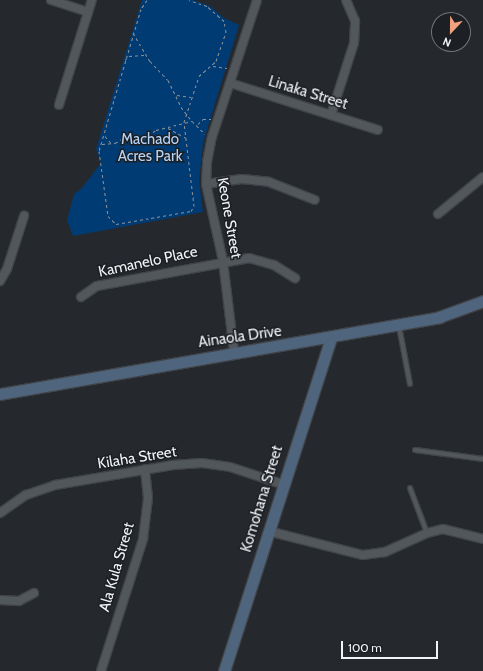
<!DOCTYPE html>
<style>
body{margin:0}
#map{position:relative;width:483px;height:671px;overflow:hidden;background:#25292e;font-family:Cabin,sans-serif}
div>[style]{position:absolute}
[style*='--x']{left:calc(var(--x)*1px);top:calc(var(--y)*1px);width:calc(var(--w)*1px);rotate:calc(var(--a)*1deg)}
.green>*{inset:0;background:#003b73}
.path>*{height:1px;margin-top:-0.5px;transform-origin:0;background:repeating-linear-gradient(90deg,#8f9296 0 3px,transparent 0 6px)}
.roads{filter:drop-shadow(1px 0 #404448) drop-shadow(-1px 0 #404448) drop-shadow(0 1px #404448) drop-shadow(0 -1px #404448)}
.lane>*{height:4px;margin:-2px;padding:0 2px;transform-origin:2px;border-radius:2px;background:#52575c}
.street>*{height:8px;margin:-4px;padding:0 4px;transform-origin:4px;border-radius:4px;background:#52575c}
.secondary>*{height:11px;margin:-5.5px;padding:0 5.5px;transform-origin:5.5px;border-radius:5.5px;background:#4f657e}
span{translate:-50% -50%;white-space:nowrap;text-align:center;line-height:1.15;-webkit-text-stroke:3px #1c1f24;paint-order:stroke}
.street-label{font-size:15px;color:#f1f4f7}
.park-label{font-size:15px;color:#b6d4f7}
.north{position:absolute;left:431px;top:12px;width:40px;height:40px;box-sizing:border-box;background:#1c1f24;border:1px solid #717478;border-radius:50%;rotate:202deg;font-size:11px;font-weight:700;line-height:16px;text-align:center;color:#f1f4f7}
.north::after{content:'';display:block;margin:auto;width:14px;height:18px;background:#f2a17e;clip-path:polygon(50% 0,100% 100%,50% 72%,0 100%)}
.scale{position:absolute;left:341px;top:641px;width:97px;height:18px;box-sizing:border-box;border:2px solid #f1f4f7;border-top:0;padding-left:5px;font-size:12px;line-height:14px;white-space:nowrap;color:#f1f4f7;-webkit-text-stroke:3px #1c1f24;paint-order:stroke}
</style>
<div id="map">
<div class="green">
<div style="clip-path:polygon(142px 0,193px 0,210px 6px,224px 18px,239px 25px,203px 143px,199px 180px,203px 212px,73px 236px,67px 220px,74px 194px,82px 188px,101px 163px,96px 149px)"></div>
</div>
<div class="path">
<div style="--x:147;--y:0;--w:11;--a:124"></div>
<div style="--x:141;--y:9;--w:148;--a:106.5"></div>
<div style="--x:99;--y:151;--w:66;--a:82.1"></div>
<div style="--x:108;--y:216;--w:11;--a:45"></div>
<div style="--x:116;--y:224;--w:76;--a:-9.8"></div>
<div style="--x:191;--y:211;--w:6;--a:-59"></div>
<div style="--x:194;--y:206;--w:85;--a:-96.8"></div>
<div style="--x:184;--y:122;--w:48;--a:-71.9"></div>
<div style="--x:199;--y:76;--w:23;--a:-41"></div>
<div style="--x:216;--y:61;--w:31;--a:-71"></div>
<div style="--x:226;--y:32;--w:11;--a:-100"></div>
<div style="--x:224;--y:21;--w:23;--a:-139"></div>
<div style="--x:207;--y:6;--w:19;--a:-162"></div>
<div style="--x:133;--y:33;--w:33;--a:59"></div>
<div style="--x:150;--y:61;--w:26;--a:47"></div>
<div style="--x:168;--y:80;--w:30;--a:64"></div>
<div style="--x:181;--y:107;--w:18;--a:52"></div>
<div style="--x:125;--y:60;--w:6;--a:-45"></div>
<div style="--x:129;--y:56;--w:15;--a:-4"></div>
<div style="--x:213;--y:66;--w:14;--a:8"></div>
<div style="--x:177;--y:95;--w:14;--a:8"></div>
<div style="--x:198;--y:124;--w:7;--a:-45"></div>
<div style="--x:203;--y:119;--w:8;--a:0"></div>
<div style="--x:168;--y:128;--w:21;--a:29"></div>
<div style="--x:105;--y:136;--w:9;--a:49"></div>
<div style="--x:102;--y:144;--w:13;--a:-4"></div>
<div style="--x:115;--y:143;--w:12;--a:-31"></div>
<div style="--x:125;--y:137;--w:18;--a:6"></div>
<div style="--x:143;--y:139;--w:16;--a:-35"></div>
<div style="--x:156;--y:130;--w:37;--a:-14"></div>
<div style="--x:192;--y:121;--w:18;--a:45"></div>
</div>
<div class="roads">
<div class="lane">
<div style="--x:399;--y:326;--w:59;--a:79.3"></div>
<div style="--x:415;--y:450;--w:69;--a:7.5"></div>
<div style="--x:410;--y:488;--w:48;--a:69.3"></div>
</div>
<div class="street">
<div style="--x:51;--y:0;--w:39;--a:18"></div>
<div style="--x:230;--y:83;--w:155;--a:17.6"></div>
<div style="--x:59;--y:105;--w:110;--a:-72.6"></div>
<div style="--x:331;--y:115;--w:76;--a:-72.3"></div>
<div style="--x:354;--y:43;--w:22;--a:-87"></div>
<div style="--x:355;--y:21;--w:23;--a:-113"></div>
<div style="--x:206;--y:184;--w:36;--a:-8"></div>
<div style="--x:242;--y:179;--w:27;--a:6"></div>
<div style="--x:269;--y:182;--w:49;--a:21.4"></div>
<div style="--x:438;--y:214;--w:58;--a:-39.4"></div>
<div style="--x:0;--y:281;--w:14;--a:-60"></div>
<div style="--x:7;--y:269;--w:56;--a:-72.2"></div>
<div style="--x:81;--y:297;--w:19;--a:-35"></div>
<div style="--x:97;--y:286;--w:155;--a:-10.4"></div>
<div style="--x:249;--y:258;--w:26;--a:16"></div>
<div style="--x:274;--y:265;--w:25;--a:32"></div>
<div style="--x:234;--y:351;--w:91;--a:-97"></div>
<div style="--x:223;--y:261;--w:79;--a:-102.4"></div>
<div style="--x:206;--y:184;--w:22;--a:-87"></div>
<div style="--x:207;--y:162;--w:25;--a:-79"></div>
<div style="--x:212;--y:137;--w:144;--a:-71.8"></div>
<div style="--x:0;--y:513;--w:32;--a:-35"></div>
<div style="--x:26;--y:495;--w:31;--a:-19"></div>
<div style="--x:55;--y:485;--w:120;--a:-9.6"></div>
<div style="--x:173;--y:465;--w:29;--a:-4"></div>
<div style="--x:202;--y:463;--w:28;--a:8"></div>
<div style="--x:230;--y:467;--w:55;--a:18.1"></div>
<div style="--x:268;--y:531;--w:98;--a:14.2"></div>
<div style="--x:363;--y:555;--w:22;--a:-8"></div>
<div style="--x:385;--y:552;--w:46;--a:-24.3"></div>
<div style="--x:427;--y:533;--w:16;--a:-14"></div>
<div style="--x:443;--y:529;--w:41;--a:14"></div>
<div style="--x:0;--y:600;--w:19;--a:3"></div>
<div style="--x:19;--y:601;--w:17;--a:-28"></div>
<div style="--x:101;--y:671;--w:139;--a:-72.3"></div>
<div style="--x:143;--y:539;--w:41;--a:-83"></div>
<div style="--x:148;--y:498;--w:29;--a:-96"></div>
</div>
<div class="secondary">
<div style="--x:0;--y:394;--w:446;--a:-9.9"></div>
<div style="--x:439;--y:317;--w:47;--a:-20"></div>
<div style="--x:224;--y:671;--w:351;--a:-72.2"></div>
</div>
</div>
<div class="street-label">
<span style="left:308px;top:93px;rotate:17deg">Linaka Street</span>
<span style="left:229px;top:218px;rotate:80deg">Keone Street</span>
<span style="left:148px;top:262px;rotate:-12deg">Kamanelo Place</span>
<span style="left:240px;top:337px;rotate:-8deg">Ainaola Drive</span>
<span style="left:137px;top:458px;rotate:-9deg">Kilaha Street</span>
<span style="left:262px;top:499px;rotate:-73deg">Komohana Street</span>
<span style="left:117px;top:567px;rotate:-74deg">Ala Kula Street</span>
</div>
<div class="park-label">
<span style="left:150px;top:148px">Machado<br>Acres Park</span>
</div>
<div class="north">N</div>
<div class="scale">100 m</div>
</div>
